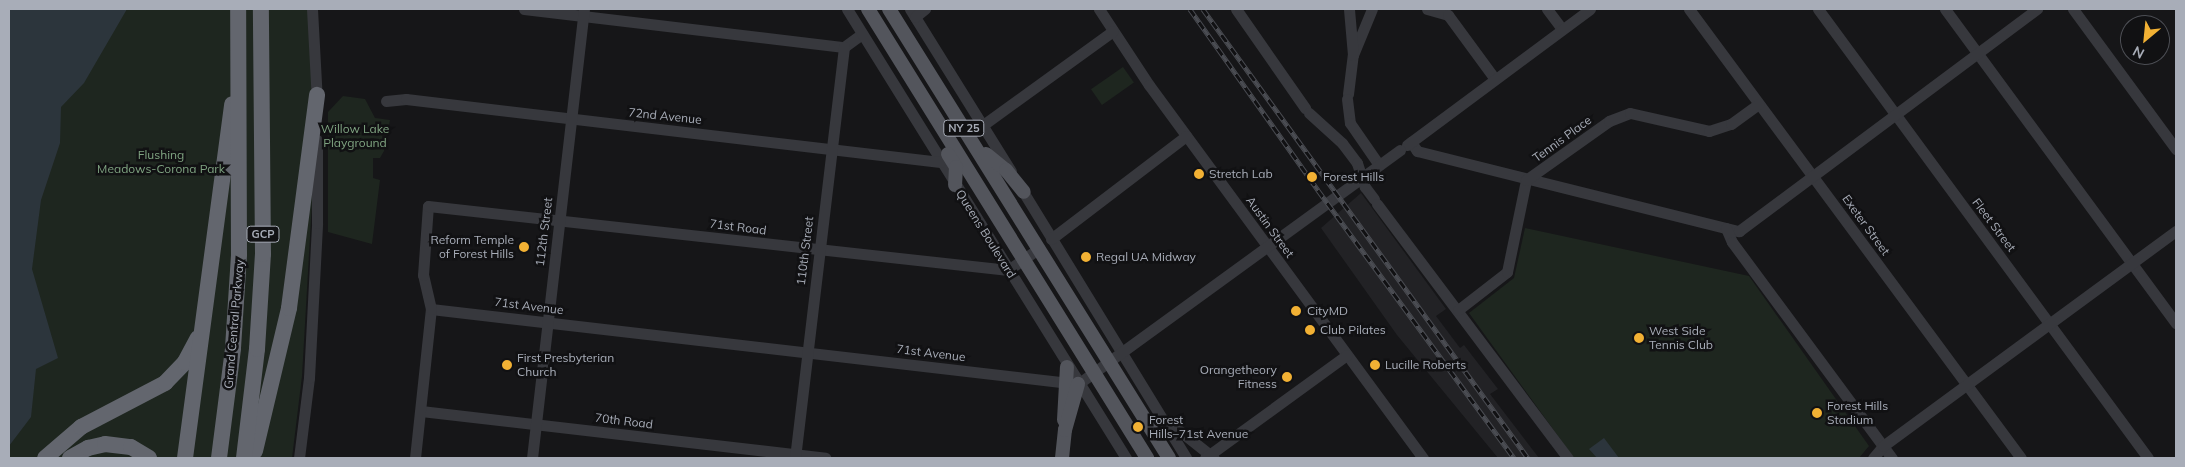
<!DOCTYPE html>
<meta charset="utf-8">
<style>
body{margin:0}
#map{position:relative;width:2185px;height:467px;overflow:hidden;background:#161618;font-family:Mulish,sans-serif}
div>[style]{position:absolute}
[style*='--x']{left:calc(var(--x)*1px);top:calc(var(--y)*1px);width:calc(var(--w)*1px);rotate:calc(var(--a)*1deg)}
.built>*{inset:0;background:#222225}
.green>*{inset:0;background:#1e261f;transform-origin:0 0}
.water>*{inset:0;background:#2c353c}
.minor>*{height:11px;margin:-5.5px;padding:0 5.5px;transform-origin:5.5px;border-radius:5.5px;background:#37383d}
.major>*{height:14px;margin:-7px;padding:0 7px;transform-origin:7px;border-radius:7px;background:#53555c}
.highway>*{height:16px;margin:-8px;padding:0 8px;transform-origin:8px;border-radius:8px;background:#63666e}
.rail>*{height:4.5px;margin-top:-2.25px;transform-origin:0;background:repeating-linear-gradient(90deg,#111113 0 8px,#4a4c52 0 16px);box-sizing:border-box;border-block:1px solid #4a4c52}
.dots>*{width:14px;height:14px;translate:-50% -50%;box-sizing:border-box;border:2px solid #111113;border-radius:50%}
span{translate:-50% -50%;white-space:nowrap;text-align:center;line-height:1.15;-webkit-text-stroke:5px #111113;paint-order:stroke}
.shield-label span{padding:1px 4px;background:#111113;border:1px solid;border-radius:4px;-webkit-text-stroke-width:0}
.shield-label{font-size:11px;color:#a8adb8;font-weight:700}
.street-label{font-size:12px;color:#a8adb8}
.park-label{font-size:12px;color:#7fa381}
.poi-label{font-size:12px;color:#a8adb8}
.left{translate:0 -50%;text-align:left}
.right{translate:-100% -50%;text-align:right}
.frame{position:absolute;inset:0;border:10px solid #a8adb8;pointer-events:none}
.north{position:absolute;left:2120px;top:15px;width:50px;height:50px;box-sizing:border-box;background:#111113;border:1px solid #4d4f55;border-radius:50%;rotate:208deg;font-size:14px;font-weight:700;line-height:20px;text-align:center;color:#a8adb8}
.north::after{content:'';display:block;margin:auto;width:18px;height:22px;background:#f2b134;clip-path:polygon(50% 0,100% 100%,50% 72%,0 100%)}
</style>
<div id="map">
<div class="built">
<div style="clip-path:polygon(1361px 193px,1446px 309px,1436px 316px,1460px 348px,1464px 345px,1498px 389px,1490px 394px,1539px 458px,1498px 458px,1397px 335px,1321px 228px)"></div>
</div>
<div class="green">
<div style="clip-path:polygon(9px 9px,314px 9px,312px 202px,302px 376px,292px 458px,9px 458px)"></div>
<div style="left:1123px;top:67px;width:19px;height:39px;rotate:55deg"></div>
<div style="clip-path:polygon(343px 96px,365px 99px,375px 118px,390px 120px,384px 151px,380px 158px,373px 158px,373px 178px,380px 180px,372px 244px,328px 232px,328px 112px)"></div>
<div style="clip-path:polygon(1525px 228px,1749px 276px,1869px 446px,1859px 458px,1574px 458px,1469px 313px,1514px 278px)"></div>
</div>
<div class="water">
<div style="clip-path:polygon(9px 9px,127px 9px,84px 83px,61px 107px,60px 143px,41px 200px,32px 269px,58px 358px,36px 369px,31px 417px,9px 446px)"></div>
<div style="clip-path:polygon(1604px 438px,1619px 458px,1597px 458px,1589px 449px)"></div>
</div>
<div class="minor">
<div style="--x:312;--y:9;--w:93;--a:86.9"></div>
<div style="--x:524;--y:9;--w:322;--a:6.8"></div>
<div style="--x:844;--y:47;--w:22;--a:-36"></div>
<div style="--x:847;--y:9;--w:529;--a:58.14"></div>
<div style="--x:910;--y:9;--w:191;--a:58.1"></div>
<div style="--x:1099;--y:9;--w:91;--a:56.7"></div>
<div style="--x:1149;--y:85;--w:463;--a:53.7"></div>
<div style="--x:1236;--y:9;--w:121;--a:55.1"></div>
<div style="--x:1427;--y:9;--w:22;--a:16"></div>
<div style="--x:1448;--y:15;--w:79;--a:53.7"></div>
<div style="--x:1547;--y:9;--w:25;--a:53"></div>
<div style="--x:1689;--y:9;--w:558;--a:53.52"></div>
<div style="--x:1818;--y:9;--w:557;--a:53.69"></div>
<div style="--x:1945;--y:9;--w:390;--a:53.7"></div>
<div style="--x:2073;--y:9;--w:174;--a:53.7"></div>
<div style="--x:915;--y:17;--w:13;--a:-39"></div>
<div style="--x:1353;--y:55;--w:50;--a:-67.6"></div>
<div style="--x:1348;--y:94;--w:39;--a:-83"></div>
<div style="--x:1353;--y:55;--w:46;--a:-95"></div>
<div style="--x:1347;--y:99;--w:24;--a:83"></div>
<div style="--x:1350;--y:123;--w:51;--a:55.4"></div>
<div style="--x:386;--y:101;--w:20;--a:-6"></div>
<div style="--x:406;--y:99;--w:538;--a:6.73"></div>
<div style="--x:1309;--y:113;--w:45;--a:42.3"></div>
<div style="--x:1342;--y:143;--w:25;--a:53"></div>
<div style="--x:1357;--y:163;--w:25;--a:72"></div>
<div style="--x:1365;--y:187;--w:15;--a:53"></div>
<div style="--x:983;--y:125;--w:160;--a:-35.9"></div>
<div style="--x:1411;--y:142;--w:11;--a:56"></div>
<div style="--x:1417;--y:151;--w:332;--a:14"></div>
<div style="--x:1739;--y:231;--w:372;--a:-36.7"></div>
<div style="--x:1407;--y:145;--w:228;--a:-36.6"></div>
<div style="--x:1019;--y:185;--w:320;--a:58.5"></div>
<div style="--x:1377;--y:204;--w:318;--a:53.1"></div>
<div style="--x:1726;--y:228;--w:15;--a:67"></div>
<div style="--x:1732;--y:242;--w:269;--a:53.5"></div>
<div style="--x:1051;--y:239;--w:170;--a:-37.3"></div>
<div style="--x:431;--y:309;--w:651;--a:6.61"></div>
<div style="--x:1078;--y:384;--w:398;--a:-36"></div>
<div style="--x:1458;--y:310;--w:62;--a:-37.8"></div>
<div style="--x:1507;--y:272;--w:94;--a:-78.3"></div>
<div style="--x:1526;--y:180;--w:102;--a:-35.4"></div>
<div style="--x:1609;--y:121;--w:22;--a:-21"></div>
<div style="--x:1630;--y:113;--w:81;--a:12.8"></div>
<div style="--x:1709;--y:131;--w:23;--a:-18"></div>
<div style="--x:1731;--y:124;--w:34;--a:-36"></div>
<div style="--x:421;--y:411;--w:407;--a:6.6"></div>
<div style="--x:1166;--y:420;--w:61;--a:38.4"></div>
<div style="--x:299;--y:458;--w:81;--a:-82.9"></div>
<div style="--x:309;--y:378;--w:155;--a:-87"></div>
<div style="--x:317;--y:223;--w:83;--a:-90"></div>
<div style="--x:415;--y:458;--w:150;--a:-83.9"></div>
<div style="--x:431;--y:309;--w:35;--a:-103"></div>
<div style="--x:423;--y:275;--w:69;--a:-85.9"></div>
<div style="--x:428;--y:206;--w:584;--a:6.3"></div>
<div style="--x:1008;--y:270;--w:38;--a:-35"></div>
<div style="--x:532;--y:458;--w:452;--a:-83.4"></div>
<div style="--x:795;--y:458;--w:414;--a:-83.2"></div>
<div style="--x:1205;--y:458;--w:175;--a:-36"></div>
<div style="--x:1873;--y:458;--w:16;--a:-50"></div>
<div style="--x:1883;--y:446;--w:363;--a:-36.3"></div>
</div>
<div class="major">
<div style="--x:868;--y:9;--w:529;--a:58.14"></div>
<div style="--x:889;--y:9;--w:529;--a:58.05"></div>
<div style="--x:948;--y:154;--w:15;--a:58"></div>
<div style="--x:956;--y:167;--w:18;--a:93"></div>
<div style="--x:986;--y:154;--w:26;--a:39"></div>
<div style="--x:1006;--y:170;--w:28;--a:51"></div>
<div style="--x:1064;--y:420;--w:53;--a:-86.8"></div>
<div style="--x:1062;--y:458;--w:28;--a:-84"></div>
<div style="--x:1065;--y:430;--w:48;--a:-74.2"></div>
</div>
<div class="highway">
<div style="--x:255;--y:451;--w:147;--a:-76.6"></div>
<div style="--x:289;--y:308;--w:215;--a:-82.5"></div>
<div style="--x:45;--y:458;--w:48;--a:-40.7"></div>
<div style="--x:81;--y:427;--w:95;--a:-27.6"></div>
<div style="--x:165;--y:383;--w:29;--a:-46"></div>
<div style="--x:185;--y:362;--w:27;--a:-62"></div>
<div style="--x:70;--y:458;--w:21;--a:-29"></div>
<div style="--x:88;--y:448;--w:17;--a:-13"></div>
<div style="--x:105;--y:444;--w:26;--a:7"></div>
<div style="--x:131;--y:447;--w:21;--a:31"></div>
<div style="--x:185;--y:458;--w:357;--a:-82.4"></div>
<div style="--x:219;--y:458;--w:111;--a:-82.7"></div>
<div style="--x:233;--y:348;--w:94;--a:-86.3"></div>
<div style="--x:239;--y:254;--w:245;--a:-90.2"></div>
<div style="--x:244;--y:458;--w:110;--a:-83.2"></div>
<div style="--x:257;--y:349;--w:95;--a:-86.4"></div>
<div style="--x:263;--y:254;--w:245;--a:-90.5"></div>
</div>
<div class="rail">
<div style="--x:1190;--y:9;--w:222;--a:54.7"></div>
<div style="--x:1318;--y:190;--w:332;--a:53.8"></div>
<div style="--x:1203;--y:9;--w:554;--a:54.1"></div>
</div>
<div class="dots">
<div style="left:1199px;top:174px;background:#f2b134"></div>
<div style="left:1312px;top:177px;background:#f2b134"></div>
<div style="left:524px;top:247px;background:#f2b134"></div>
<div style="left:1086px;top:257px;background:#f2b134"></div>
<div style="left:1296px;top:311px;background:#f2b134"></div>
<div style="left:1310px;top:330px;background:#f2b134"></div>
<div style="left:1639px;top:338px;background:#f2b134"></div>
<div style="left:507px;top:365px;background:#f2b134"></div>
<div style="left:1375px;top:365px;background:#f2b134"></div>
<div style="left:1287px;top:377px;background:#f2b134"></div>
<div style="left:1817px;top:413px;background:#f2b134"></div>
<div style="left:1138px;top:427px;background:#f2b134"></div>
</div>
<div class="shield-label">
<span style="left:964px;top:128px">NY 25</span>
<span style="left:263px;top:234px">GCP</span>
</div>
<div class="street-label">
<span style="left:665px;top:116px;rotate:6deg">72nd Avenue</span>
<span style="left:1562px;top:139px;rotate:-36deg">Tennis Place</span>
<span style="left:1866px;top:225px;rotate:54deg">Exeter Street</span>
<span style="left:1994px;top:225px;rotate:53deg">Fleet Street</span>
<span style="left:738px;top:227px;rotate:7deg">71st Road</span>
<span style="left:1270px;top:227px;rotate:54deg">Austin Street</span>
<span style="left:544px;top:232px;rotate:-83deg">112th Street</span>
<span style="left:986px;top:234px;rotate:58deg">Queens Boulevard</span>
<span style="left:805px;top:251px;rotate:-83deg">110th Street</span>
<span style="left:529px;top:306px;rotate:7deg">71st Avenue</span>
<span style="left:234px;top:324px;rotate:-85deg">Grand Central Parkway</span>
<span style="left:931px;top:353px;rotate:7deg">71st Avenue</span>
<span style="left:624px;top:421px;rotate:7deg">70th Road</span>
</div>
<div class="park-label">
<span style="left:355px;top:136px">Willow Lake<br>Playground</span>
<span style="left:161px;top:162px">Flushing<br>Meadows-Corona Park</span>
</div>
<div class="poi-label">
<span class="left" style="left:1209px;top:174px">Stretch Lab</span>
<span class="left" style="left:1323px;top:177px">Forest Hills</span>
<span class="right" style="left:514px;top:247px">Reform Temple<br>of Forest Hills</span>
<span class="left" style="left:1096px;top:257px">Regal UA Midway</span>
<span class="left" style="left:1307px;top:311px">CityMD</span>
<span class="left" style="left:1320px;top:330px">Club Pilates</span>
<span class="left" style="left:1649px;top:338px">West Side<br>Tennis Club</span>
<span class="left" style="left:517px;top:365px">First Presbyterian<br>Church</span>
<span class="left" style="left:1385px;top:365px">Lucille Roberts</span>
<span class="right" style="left:1277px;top:377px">Orangetheory<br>Fitness</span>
<span class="left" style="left:1827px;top:413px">Forest Hills<br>Stadium</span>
<span class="left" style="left:1149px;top:427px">Forest<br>Hills–71st Avenue</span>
</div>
<div class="frame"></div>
<div class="north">N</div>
</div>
